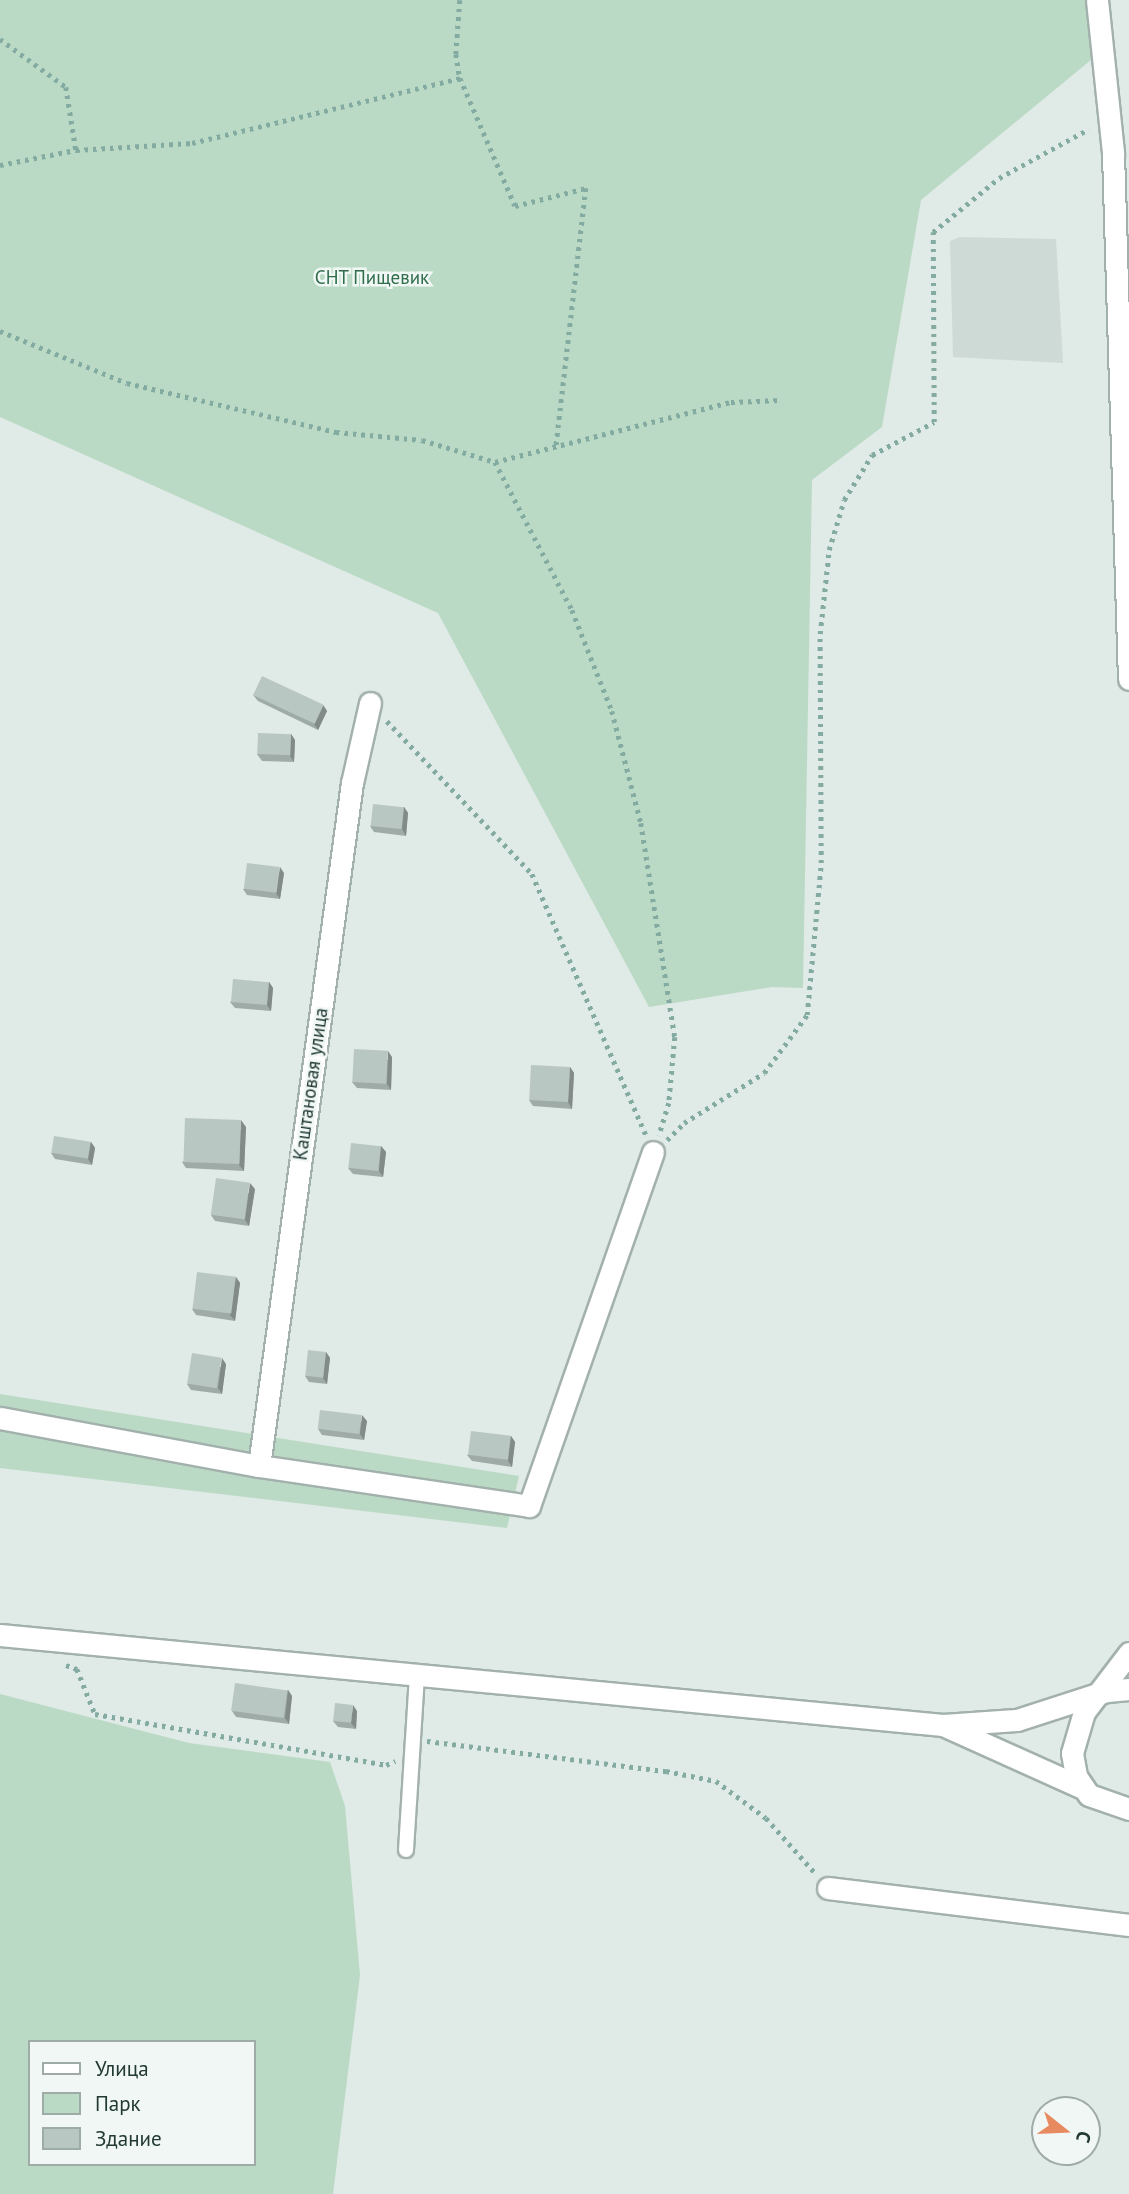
<!DOCTYPE html>
<meta charset="utf-8">
<style>
body{margin:0}
#map{position:relative;width:1129px;height:2194px;overflow:hidden;background:#e0eae6;font-family:"PT Sans",sans-serif}
div>[style]{position:absolute}
[style*='--x']{left:calc(var(--x)*1px);top:calc(var(--y)*1px);width:calc(var(--w)*1px);rotate:calc(var(--a)*1deg)}
.built>*{inset:0;background:#cedad5}
.green>*{inset:0;background:#badac5}
.path>*{height:4.5px;margin-top:-2.25px;transform-origin:0;background:repeating-linear-gradient(90deg,#83aba1 0 3.5px,transparent 0 8.5px)}
.roads{filter:drop-shadow(2px 0 #a3b1ad) drop-shadow(-2px 0 #a3b1ad) drop-shadow(0 2px #a3b1ad) drop-shadow(0 -2px #a3b1ad)}
.lane>*{height:14px;margin:-7px;padding:0 7px;transform-origin:7px;border-radius:7px;background:#fff}
.street>*{height:21px;margin:-10.5px;padding:0 10.5px;transform-origin:10.5px;border-radius:10.5px;background:#fff}
.secondary>*{height:21px;margin:-10.5px;padding:0 10.5px;transform-origin:10.5px;border-radius:10.5px;background:#fff}
.wall>*{inset:0;background:#9faba7}
.shaded-wall>*{inset:0;background:#828b88}
.building>*{inset:0;background:#b9c7c2;transform-origin:0 0}
span{translate:-50% -50%;white-space:nowrap;text-align:center;line-height:1.15;-webkit-text-stroke:5px #f0f7f4;paint-order:stroke}
.park-label{font-size:19px;color:#2f6d4b}
.street-label{font-size:19px;color:#223934}
.legend{position:absolute;left:28px;top:2040px;width:228px;height:126px;box-sizing:border-box;background:#f0f7f4;border:2px solid #9eaba7;margin:0;padding:9px 12px;list-style:none;font-size:21px;color:#223934}
.legend li{display:flex;align-items:center;gap:14px;height:35px}
.legend b{width:35px;border:2px solid #9eaba7}
.north{position:absolute;left:1031px;top:2096px;width:70px;height:70px;box-sizing:border-box;background:#f0f7f4;border:2px solid #9eaba7;border-radius:50%;rotate:108deg;font-size:19px;font-weight:700;line-height:28px;text-align:center;color:#223934}
.north::after{content:'';display:block;margin:auto;width:24px;height:32px;background:#e88a60;clip-path:polygon(50% 0,100% 100%,50% 72%,0 100%)}
</style>
<div id="map">
<div class="built">
<div style="clip-path:polygon(960px 237px,1056px 239px,1063px 363px,953px 357px,950px 241px)"></div>
</div>
<div class="green">
<div style="clip-path:polygon(0 0,1097px 0,1103px 50px,921px 200px,882px 427px,812px 480px,803px 988px,772px 987px,649px 1007px,438px 613px,0 417px)"></div>
<div style="clip-path:polygon(0 1394px,519px 1476px,507px 1528px,0 1468px)"></div>
<div style="clip-path:polygon(evenodd,0 1694px,189px 1743px,330px 1762px,345px 1806px,360px 1975px,333px 2194px,0 2194px,0 1694px,30px 2042px,254px 2042px,254px 2164px,30px 2164px,30px 2042px)"></div>
</div>
<div class="path">
<div style="--x:460;--y:0;--w:54;--a:94.2"></div>
<div style="--x:456;--y:54;--w:24;--a:81"></div>
<div style="--x:460;--y:78;--w:139;--a:66.7"></div>
<div style="--x:515;--y:206;--w:73;--a:-14.2"></div>
<div style="--x:586;--y:188;--w:260;--a:96.6"></div>
<div style="--x:0;--y:39;--w:82;--a:36"></div>
<div style="--x:66;--y:87;--w:64;--a:81"></div>
<div style="--x:0;--y:165;--w:77;--a:-11.2"></div>
<div style="--x:76;--y:150;--w:116;--a:-3.5"></div>
<div style="--x:192;--y:143;--w:276;--a:-13.6"></div>
<div style="--x:0;--y:331;--w:137;--a:22.3"></div>
<div style="--x:127;--y:383;--w:215;--a:13.2"></div>
<div style="--x:336;--y:432;--w:86;--a:5.3"></div>
<div style="--x:422;--y:440;--w:76;--a:16.8"></div>
<div style="--x:495;--y:462;--w:244;--a:-14.3"></div>
<div style="--x:731;--y:402;--w:50;--a:-2.3"></div>
<div style="--x:495;--y:462;--w:167;--a:62.5"></div>
<div style="--x:572;--y:610;--w:109;--a:68.4"></div>
<div style="--x:612;--y:711;--w:116;--a:75.5"></div>
<div style="--x:641;--y:823;--w:217;--a:81"></div>
<div style="--x:675;--y:1037;--w:66;--a:95.2"></div>
<div style="--x:669;--y:1103;--w:34;--a:107"></div>
<div style="--x:387;--y:721;--w:211;--a:46.5"></div>
<div style="--x:532;--y:874;--w:285;--a:66.4"></div>
<div style="--x:667;--y:1140;--w:24;--a:-45"></div>
<div style="--x:684;--y:1123;--w:94;--a:-32"></div>
<div style="--x:764;--y:1073;--w:72;--a:-53.4"></div>
<div style="--x:807;--y:1015;--w:153;--a:-84.7"></div>
<div style="--x:821;--y:863;--w:229;--a:-90.3"></div>
<div style="--x:820;--y:634;--w:84;--a:-83.9"></div>
<div style="--x:829;--y:550;--w:52;--a:-73.3"></div>
<div style="--x:844;--y:500;--w:53;--a:-58.1"></div>
<div style="--x:872;--y:455;--w:70;--a:-28"></div>
<div style="--x:934;--y:422;--w:190;--a:-90.3"></div>
<div style="--x:933;--y:232;--w:85;--a:-39.3"></div>
<div style="--x:999;--y:178;--w:102;--a:-28.6"></div>
<div style="--x:66;--y:1665;--w:12;--a:20"></div>
<div style="--x:77;--y:1669;--w:48;--a:68.2"></div>
<div style="--x:95;--y:1714;--w:295;--a:9.9"></div>
<div style="--x:386;--y:1765;--w:10;--a:-24"></div>
<div style="--x:427;--y:1741;--w:241;--a:7.2"></div>
<div style="--x:666;--y:1771;--w:51;--a:11.3"></div>
<div style="--x:716;--y:1781;--w:62;--a:36.5"></div>
<div style="--x:766;--y:1818;--w:75;--a:48.2"></div>
</div>
<div class="roads">
<div class="lane">
<div style="--x:406;--y:1850;--w:177;--a:-86.4"></div>
</div>
<div class="street">
<div style="--x:0;--y:1418;--w:263;--a:10.5"></div>
<div style="--x:259;--y:1466;--w:273;--a:8.4"></div>
<div style="--x:529;--y:1506;--w:375;--a:-70.7"></div>
<div style="--x:259;--y:1466;--w:689;--a:-82.25"></div>
<div style="--x:352;--y:783;--w:82;--a:-77.3"></div>
<div style="--x:828;--y:1888;--w:303;--a:7"></div>
</div>
<div class="secondary">
<div style="--x:1097;--y:0;--w:154;--a:84"></div>
<div style="--x:1113;--y:153;--w:526;--a:88.26"></div>
<div style="--x:0;--y:1635;--w:947;--a:5.45"></div>
<div style="--x:943;--y:1725;--w:74;--a:-3.9"></div>
<div style="--x:1017;--y:1720;--w:95;--a:-17.9"></div>
<div style="--x:1107;--y:1691;--w:22;--a:-5"></div>
<div style="--x:1129;--y:1653;--w:74;--a:127.3"></div>
<div style="--x:1084;--y:1712;--w:43;--a:106.3"></div>
<div style="--x:1072;--y:1753;--w:23;--a:80"></div>
<div style="--x:1076;--y:1776;--w:23;--a:56"></div>
<div style="--x:1089;--y:1795;--w:42;--a:19.3"></div>
<div style="--x:945;--y:1726;--w:149;--a:24.2"></div>
</div>
</div>
<div class="wall">
<div style="clip-path:polygon(253px 695px,323px 705px,327px 711px,318px 730px,258px 701px)"></div>
<div style="clip-path:polygon(291px 734px,295px 740px,294px 762px,262px 761px,257px 754px)"></div>
<div style="clip-path:polygon(404px 807px,408px 813px,406px 836px,374px 832px,370px 826px)"></div>
<div style="clip-path:polygon(284px 873px,280px 899px,247px 895px,243px 889px)"></div>
<div style="clip-path:polygon(269px 982px,273px 988px,271px 1011px,235px 1008px,230px 1002px)"></div>
<div style="clip-path:polygon(392px 1057px,391px 1090px,357px 1088px,352px 1082px)"></div>
<div style="clip-path:polygon(570px 1067px,574px 1073px,572px 1109px,533px 1106px,529px 1100px)"></div>
<div style="clip-path:polygon(246px 1127px,244px 1171px,186px 1168px,182px 1162px)"></div>
<div style="clip-path:polygon(91px 1142px,95px 1148px,92px 1165px,55px 1159px,51px 1153px)"></div>
<div style="clip-path:polygon(381px 1146px,386px 1152px,383px 1177px,353px 1174px,348px 1168px)"></div>
<div style="clip-path:polygon(255px 1189px,249px 1226px,215px 1221px,211px 1215px)"></div>
<div style="clip-path:polygon(236px 1277px,240px 1283px,235px 1321px,196px 1315px,192px 1309px)"></div>
<div style="clip-path:polygon(326px 1352px,330px 1358px,327px 1384px,309px 1382px,305px 1376px)"></div>
<div style="clip-path:polygon(226px 1364px,222px 1394px,191px 1390px,187px 1384px)"></div>
<div style="clip-path:polygon(367px 1421px,364px 1440px,322px 1435px,318px 1429px)"></div>
<div style="clip-path:polygon(511px 1436px,515px 1442px,512px 1467px,472px 1461px,467px 1455px)"></div>
<div style="clip-path:polygon(288px 1690px,292px 1696px,289px 1724px,236px 1717px,232px 1711px)"></div>
<div style="clip-path:polygon(357px 1711px,356px 1729px,338px 1727px,333px 1721px)"></div>
</div>
<div class="shaded-wall">
<div style="clip-path:polygon(323px 705px,327px 711px,318px 730px,314px 724px)"></div>
<div style="clip-path:polygon(291px 734px,295px 740px,294px 762px,290px 756px)"></div>
<div style="clip-path:polygon(404px 807px,408px 813px,406px 836px,402px 829px)"></div>
<div style="clip-path:polygon(280px 867px,284px 873px,280px 899px,276px 893px)"></div>
<div style="clip-path:polygon(269px 982px,273px 988px,271px 1011px,267px 1005px)"></div>
<div style="clip-path:polygon(388px 1051px,392px 1057px,391px 1090px,387px 1084px)"></div>
<div style="clip-path:polygon(570px 1067px,574px 1073px,572px 1109px,568px 1102px)"></div>
<div style="clip-path:polygon(241px 1120px,246px 1127px,244px 1171px,239px 1165px)"></div>
<div style="clip-path:polygon(91px 1142px,95px 1148px,92px 1165px,88px 1159px)"></div>
<div style="clip-path:polygon(381px 1146px,386px 1152px,383px 1177px,379px 1171px)"></div>
<div style="clip-path:polygon(250px 1183px,255px 1189px,249px 1226px,245px 1220px)"></div>
<div style="clip-path:polygon(236px 1277px,240px 1283px,235px 1321px,230px 1315px)"></div>
<div style="clip-path:polygon(326px 1352px,330px 1358px,327px 1384px,323px 1378px)"></div>
<div style="clip-path:polygon(222px 1358px,226px 1364px,222px 1394px,218px 1388px)"></div>
<div style="clip-path:polygon(362px 1415px,367px 1421px,364px 1440px,360px 1434px)"></div>
<div style="clip-path:polygon(511px 1436px,515px 1442px,512px 1467px,508px 1461px)"></div>
<div style="clip-path:polygon(288px 1690px,292px 1696px,289px 1724px,285px 1718px)"></div>
<div style="clip-path:polygon(353px 1705px,357px 1711px,356px 1729px,351px 1723px)"></div>
</div>
<div class="building">
<div style="left:262px;top:676px;width:68px;height:21px;rotate:25deg"></div>
<div style="left:258px;top:733px;width:33px;height:21px;rotate:2deg"></div>
<div style="left:373px;top:804px;width:31px;height:22px;rotate:6deg"></div>
<div style="left:247px;top:863px;width:33px;height:26px;rotate:7deg"></div>
<div style="left:233px;top:979px;width:36px;height:23px;rotate:5deg"></div>
<div style="left:354px;top:1049px;width:34px;height:33px;rotate:3deg"></div>
<div style="left:531px;top:1065px;width:39px;height:35px;rotate:3deg"></div>
<div style="left:185px;top:1118px;width:56px;height:44px;rotate:2deg"></div>
<div style="left:54px;top:1136px;width:37px;height:17px;rotate:9deg"></div>
<div style="left:351px;top:1143px;width:30px;height:25px;rotate:6deg"></div>
<div style="left:216px;top:1178px;width:34px;height:37px;rotate:8deg"></div>
<div style="left:197px;top:1272px;width:39px;height:37px;rotate:7deg"></div>
<div style="left:308px;top:1350px;width:18px;height:26px;rotate:6deg"></div>
<div style="left:192px;top:1353px;width:30px;height:31px;rotate:9deg"></div>
<div style="left:320px;top:1410px;width:42px;height:19px;rotate:7deg"></div>
<div style="left:471px;top:1431px;width:40px;height:24px;rotate:7deg"></div>
<div style="left:235px;top:1683px;width:53px;height:28px;rotate:8deg"></div>
<div style="left:335px;top:1703px;width:18px;height:18px;rotate:6deg"></div>
</div>
<div class="park-label">
<span style="left:372px;top:278px">СНТ Пищевик</span>
</div>
<div class="street-label">
<span style="left:311px;top:1084px;rotate:-82deg">Каштановая улица</span>
</div>
<ul class="legend">
<li><b style="height:9px;background:#fff"></b>Улица</li>
<li><b style="height:19px;background:#badac5"></b>Парк</li>
<li><b style="height:19px;background:#b9c7c2"></b>Здание</li>
</ul>
<div class="north">С</div>
</div>
